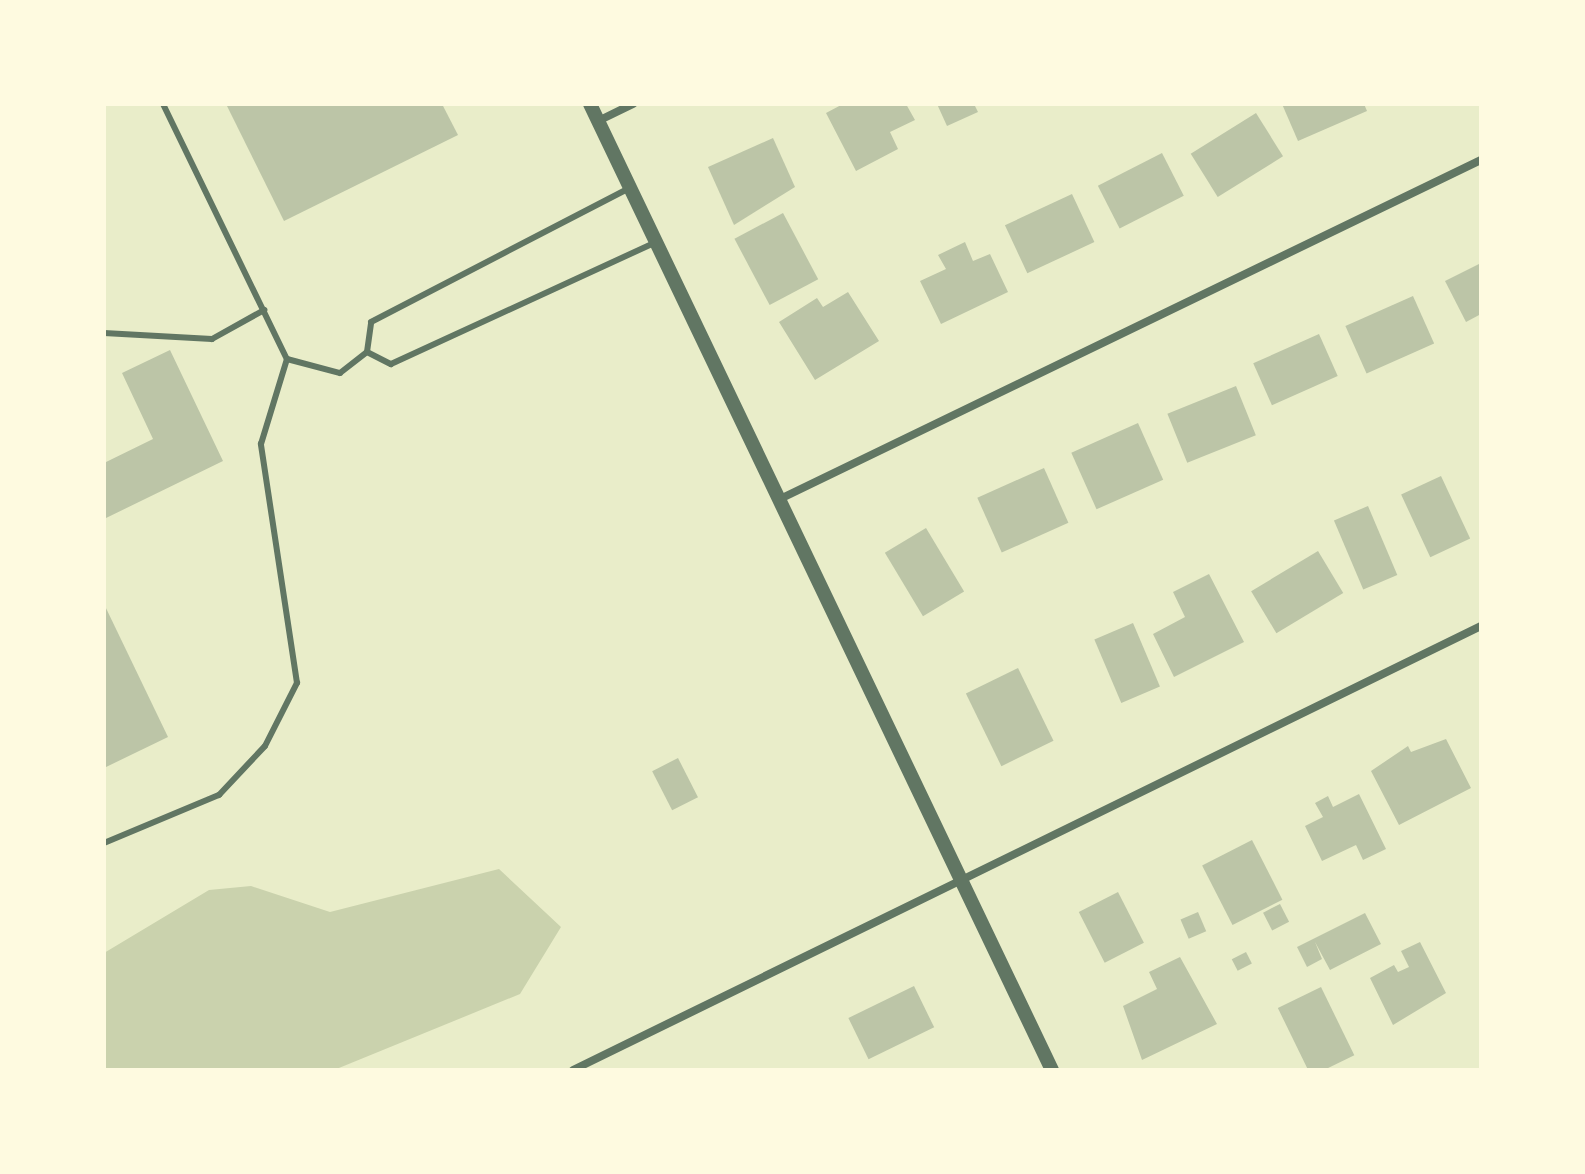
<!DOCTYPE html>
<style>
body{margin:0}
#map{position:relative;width:1585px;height:1174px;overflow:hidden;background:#e9edc9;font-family:Helvetica,sans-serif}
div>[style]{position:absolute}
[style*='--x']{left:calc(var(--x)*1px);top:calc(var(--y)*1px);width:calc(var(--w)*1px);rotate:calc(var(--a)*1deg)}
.green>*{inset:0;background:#cad2ad}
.building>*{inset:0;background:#bcc5a7;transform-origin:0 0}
.service>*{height:6px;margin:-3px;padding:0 3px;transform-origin:3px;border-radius:3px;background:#617663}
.minor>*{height:8px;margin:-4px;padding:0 4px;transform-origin:4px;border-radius:4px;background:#617663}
.tertiary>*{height:14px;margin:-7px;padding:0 7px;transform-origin:7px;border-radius:7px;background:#617663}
span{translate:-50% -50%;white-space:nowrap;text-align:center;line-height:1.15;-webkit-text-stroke:6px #fefae0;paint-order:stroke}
.frame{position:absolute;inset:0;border:106px solid #fefae0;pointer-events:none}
</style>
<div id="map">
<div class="green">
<div style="clip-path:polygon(499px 869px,561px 927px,520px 994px,334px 1070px,104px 1070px,104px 953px,209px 890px,251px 886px,330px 912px)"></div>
</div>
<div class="building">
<div style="clip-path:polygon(226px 104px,442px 104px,458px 135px,284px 221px)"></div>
<div style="clip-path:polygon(843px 104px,906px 104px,915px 120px,890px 132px,898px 149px,856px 171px,826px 113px)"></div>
<div style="clip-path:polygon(937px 104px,974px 104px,978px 112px,947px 126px)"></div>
<div style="clip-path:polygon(1282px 104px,1364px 104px,1367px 111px,1298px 141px)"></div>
<div style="left:1256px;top:113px;width:51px;height:77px;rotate:58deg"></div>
<div style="clip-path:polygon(773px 138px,795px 187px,734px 225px,708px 167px)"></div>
<div style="left:1162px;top:153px;width:48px;height:72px;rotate:63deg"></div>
<div style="left:1072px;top:194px;width:53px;height:74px;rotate:65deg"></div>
<div style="left:783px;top:213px;width:75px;height:55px;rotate:62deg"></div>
<div style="clip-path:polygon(965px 242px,973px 261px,990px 254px,1008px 292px,941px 324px,920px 281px,946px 269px,938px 255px)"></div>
<div style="clip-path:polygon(1481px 263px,1481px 314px,1466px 322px,1445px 281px)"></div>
<div style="clip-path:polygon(848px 292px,879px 341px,815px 380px,779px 322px,817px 298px,823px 307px)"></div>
<div style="left:1413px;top:296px;width:52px;height:74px;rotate:66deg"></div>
<div style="left:1319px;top:334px;width:46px;height:72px;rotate:66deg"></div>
<div style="clip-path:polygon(170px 350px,223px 461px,104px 519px,104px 463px,153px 439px,122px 373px)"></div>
<div style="left:1236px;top:386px;width:53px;height:74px;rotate:68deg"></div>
<div style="left:1138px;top:423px;width:62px;height:73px;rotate:66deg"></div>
<div style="left:1044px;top:468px;width:60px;height:73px;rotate:66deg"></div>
<div style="left:1441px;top:476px;width:69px;height:44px;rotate:65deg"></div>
<div style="left:1368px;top:506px;width:75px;height:37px;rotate:67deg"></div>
<div style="left:926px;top:528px;width:74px;height:48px;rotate:59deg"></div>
<div style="left:1318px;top:551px;width:49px;height:78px;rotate:59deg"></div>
<div style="clip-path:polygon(1209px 574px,1244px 642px,1174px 677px,1153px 634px,1185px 617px,1173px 592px)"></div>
<div style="clip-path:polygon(104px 604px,168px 737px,104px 768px)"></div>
<div style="left:1133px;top:623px;width:69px;height:42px;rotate:67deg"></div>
<div style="left:1018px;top:668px;width:81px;height:58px;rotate:64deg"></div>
<div style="clip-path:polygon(1446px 739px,1471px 788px,1399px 825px,1371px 771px,1408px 746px,1411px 752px)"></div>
<div style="left:678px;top:758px;width:44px;height:29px;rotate:63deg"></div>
<div style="clip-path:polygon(1359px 794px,1386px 849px,1363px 860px,1356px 845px,1322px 861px,1305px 826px,1323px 817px,1315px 803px,1328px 796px,1333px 807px)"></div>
<div style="left:1252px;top:840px;width:67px;height:56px;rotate:63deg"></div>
<div style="left:1118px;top:892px;width:57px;height:44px;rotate:63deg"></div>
<div style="left:1280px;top:904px;width:20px;height:19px;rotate:63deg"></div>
<div style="left:1198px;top:912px;width:21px;height:19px;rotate:67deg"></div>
<div style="clip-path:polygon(1365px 913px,1381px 944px,1330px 970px,1315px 942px,1322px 959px,1307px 967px,1297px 947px)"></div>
<div style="clip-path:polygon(1420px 942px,1446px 993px,1393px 1025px,1370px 978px,1394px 965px,1398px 972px,1409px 967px,1401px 951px)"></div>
<div style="left:1246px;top:952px;width:13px;height:16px;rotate:63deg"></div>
<div style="clip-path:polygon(1180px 957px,1217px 1024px,1142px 1060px,1123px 1006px,1157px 989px,1149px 972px)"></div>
<div style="left:914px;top:986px;width:46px;height:73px;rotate:64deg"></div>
<div style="left:1321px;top:987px;width:76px;height:48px;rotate:64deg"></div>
</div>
<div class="service">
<div style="--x:163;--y:104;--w:284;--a:64.1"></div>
<div style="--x:287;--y:359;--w:55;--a:14.8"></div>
<div style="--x:340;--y:373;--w:34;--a:-38"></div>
<div style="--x:367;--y:352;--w:30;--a:-82"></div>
<div style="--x:371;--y:322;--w:289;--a:-27.4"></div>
<div style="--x:104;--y:333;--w:108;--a:3.2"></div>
<div style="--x:212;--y:339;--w:60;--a:-29.1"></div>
<div style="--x:367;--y:352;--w:27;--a:27"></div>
<div style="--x:391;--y:364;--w:289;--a:-24.7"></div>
<div style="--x:104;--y:843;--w:125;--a:-22.7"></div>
<div style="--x:219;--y:795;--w:67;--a:-46.8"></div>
<div style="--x:265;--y:746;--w:71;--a:-63.1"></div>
<div style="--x:297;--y:683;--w:242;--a:-98.6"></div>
<div style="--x:261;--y:444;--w:89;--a:-73"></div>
</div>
<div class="minor">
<div style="--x:598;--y:121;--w:39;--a:-26"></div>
<div style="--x:782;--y:498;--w:776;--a:-25.81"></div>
<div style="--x:573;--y:1070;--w:1011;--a:-26.06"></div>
</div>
<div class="tertiary">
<div style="--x:590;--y:104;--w:1071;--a:64.44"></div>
</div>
<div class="frame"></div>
</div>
